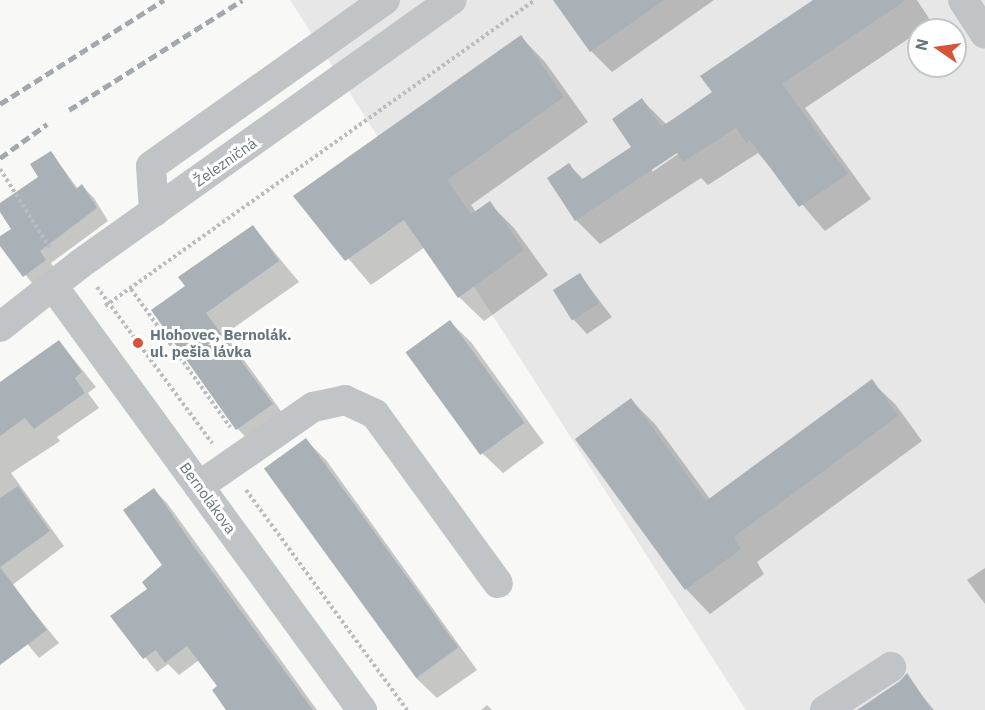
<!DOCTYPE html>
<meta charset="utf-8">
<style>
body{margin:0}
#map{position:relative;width:985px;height:710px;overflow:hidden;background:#f8f8f6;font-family:"IBM Plex Sans",sans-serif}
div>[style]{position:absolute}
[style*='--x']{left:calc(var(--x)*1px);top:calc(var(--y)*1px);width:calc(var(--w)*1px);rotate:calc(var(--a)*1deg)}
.built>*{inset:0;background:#e6e7e6}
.shadow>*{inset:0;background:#0003}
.building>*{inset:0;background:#aab1b6;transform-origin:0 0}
.path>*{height:4px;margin-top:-2px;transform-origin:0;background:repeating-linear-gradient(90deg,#babdbf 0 3px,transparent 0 6px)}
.minor>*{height:30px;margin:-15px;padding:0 15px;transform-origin:15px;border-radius:15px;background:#c0c4c7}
.rail>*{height:4.5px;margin-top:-2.25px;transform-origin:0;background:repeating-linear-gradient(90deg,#a2a8ad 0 9px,transparent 0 13.5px)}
.dots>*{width:16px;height:16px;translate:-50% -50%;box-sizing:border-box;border:3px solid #fff;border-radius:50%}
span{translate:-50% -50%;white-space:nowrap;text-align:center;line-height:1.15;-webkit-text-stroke:6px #fff;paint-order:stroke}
.street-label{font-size:15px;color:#66757e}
.poi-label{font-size:15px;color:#66757e;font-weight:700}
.left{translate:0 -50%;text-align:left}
.north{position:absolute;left:907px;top:18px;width:60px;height:60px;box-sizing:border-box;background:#fff;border:2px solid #c2c8cb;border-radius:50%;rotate:283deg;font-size:16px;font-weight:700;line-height:24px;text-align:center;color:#66757e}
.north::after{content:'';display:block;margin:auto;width:21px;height:27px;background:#d65438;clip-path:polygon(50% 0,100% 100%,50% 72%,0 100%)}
</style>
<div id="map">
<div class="built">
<div style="clip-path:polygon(evenodd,290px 0,985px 0,985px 710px,746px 710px,290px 0,919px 30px,955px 30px,955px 66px,919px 66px,919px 30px)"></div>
</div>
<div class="shadow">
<div style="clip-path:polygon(573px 0,714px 0,612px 72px,591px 51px,561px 9px)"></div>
<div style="clip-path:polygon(evenodd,816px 0,917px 0,932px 23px,805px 108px,871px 199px,825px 231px,758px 153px,708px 185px,701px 178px,600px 244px,576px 220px,569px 165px,584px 180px,633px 147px,642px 100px,667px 125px,714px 93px,816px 0,683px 148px,684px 150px,652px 172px,652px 168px,683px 148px)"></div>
<div style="clip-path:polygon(521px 37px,545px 62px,588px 122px,471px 205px,476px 212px,489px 203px,514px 228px,548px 275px,484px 321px,459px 297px,425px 247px,371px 285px,295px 196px)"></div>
<div style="clip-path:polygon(51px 152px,78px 189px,82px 186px,94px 198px,108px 221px,51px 263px,57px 273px,36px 288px,0 243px,0 238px,13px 230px,0 204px,40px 177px)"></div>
<div style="clip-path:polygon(253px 226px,299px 282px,225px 334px,292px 426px,258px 450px,238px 429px,153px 311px,187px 286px)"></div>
<div style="clip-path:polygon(580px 275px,612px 317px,587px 334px,573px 319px)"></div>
<div style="clip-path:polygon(450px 322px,471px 342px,544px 443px,503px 473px,482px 453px)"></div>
<div style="clip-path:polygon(59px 341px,96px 387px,88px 393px,99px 408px,57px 437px,60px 441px,11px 473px,64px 546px,11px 586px,0 575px,0 383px)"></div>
<div style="clip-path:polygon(871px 381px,896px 405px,922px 441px,757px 562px,764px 574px,710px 614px,686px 589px,631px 400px,655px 424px,710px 499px)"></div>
<div style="clip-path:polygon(306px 440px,326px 460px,477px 670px,437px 698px,416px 678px)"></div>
<div style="clip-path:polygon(154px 490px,167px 503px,317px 710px,228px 710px,219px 687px,199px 660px,179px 675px,168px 664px,157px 672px,112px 616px,149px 590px,164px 565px)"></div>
<div style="clip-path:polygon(985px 568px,985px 604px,967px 580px)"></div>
<div style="clip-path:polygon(15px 589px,59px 643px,39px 658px,0 610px,0 601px)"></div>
<div style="clip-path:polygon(906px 677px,934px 710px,859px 710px)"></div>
<div style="clip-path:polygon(487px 705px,492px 710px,481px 710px)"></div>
</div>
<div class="building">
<div style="clip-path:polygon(553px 0,664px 0,590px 52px)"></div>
<div style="clip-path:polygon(813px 0,906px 0,782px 84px,848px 174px,799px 207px,750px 140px,746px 143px,736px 128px,683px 162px,677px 153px,575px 221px,547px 178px,569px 163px,581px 180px,631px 147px,612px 119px,642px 98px,661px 127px,682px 113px,712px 92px,700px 76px)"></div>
<div style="clip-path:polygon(521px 35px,564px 97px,447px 180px,471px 214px,490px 201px,524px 250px,458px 298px,404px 220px,345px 261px,293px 196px)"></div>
<div style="clip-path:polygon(51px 151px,76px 189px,82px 184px,97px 208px,40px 251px,46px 260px,23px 277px,0 246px,0 236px,11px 229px,0 212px,0 203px,38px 177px,30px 164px)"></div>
<div style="clip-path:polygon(253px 225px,279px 261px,206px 313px,273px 404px,236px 430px,151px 310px,185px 286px,178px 277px)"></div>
<div style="left:580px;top:273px;width:36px;height:32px;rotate:58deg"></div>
<div style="left:450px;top:320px;width:127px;height:55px;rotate:54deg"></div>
<div style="clip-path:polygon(59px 340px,82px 372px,75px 378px,85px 393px,34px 429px,25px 418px,0 436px,0 382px)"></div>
<div style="clip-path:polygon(872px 379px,898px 416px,734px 537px,741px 549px,685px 590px,575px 439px,631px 398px,706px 501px)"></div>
<div style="left:306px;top:438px;width:259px;height:52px;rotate:54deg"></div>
<div style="clip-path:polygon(18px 486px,50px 531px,0 567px,47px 630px,0 665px,0 498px)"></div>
<div style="clip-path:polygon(154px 488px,192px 544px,313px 710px,226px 710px,212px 690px,217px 686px,187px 646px,165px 663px,156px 650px,143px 659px,110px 616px,147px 589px,142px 582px,162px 565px,123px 510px)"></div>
<div style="clip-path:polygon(907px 673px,932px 710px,857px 710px,900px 681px)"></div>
</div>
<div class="path">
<div style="--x:0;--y:169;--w:93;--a:57.7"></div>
<div style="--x:97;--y:287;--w:194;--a:53.6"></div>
<div style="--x:131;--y:289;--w:170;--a:54.3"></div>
<div style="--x:105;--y:306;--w:528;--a:-35.44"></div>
<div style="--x:246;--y:490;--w:273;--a:53.8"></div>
</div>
<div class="minor">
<div style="--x:963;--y:0;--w:40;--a:57.1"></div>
<div style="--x:154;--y:212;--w:46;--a:-93.7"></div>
<div style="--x:151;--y:166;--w:287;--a:-35.4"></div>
<div style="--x:53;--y:286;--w:525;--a:53.92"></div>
<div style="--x:0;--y:327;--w:102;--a:-38.2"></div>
<div style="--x:80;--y:264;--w:456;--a:-35.4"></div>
<div style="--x:199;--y:486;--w:139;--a:-34.7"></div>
<div style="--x:313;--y:407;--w:33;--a:-12"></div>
<div style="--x:345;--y:400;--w:33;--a:25"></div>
<div style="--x:375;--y:414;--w:209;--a:54"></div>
<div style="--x:825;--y:710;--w:79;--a:-33.1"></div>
</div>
<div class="rail">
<div style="--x:0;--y:104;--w:194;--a:-32.4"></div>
<div style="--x:69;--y:110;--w:205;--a:-32.4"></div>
<div style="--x:0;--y:158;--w:58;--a:-35.9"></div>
</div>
<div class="dots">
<div style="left:138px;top:343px;background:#d65438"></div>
</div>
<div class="street-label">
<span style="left:225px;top:162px;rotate:-35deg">Železničná</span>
<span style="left:208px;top:498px;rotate:54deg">Bernolákova</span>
</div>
<div class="poi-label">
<span class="left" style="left:150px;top:343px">Hlohovec, Bernolák.<br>ul. pešia lávka</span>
</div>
<div class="north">N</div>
</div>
